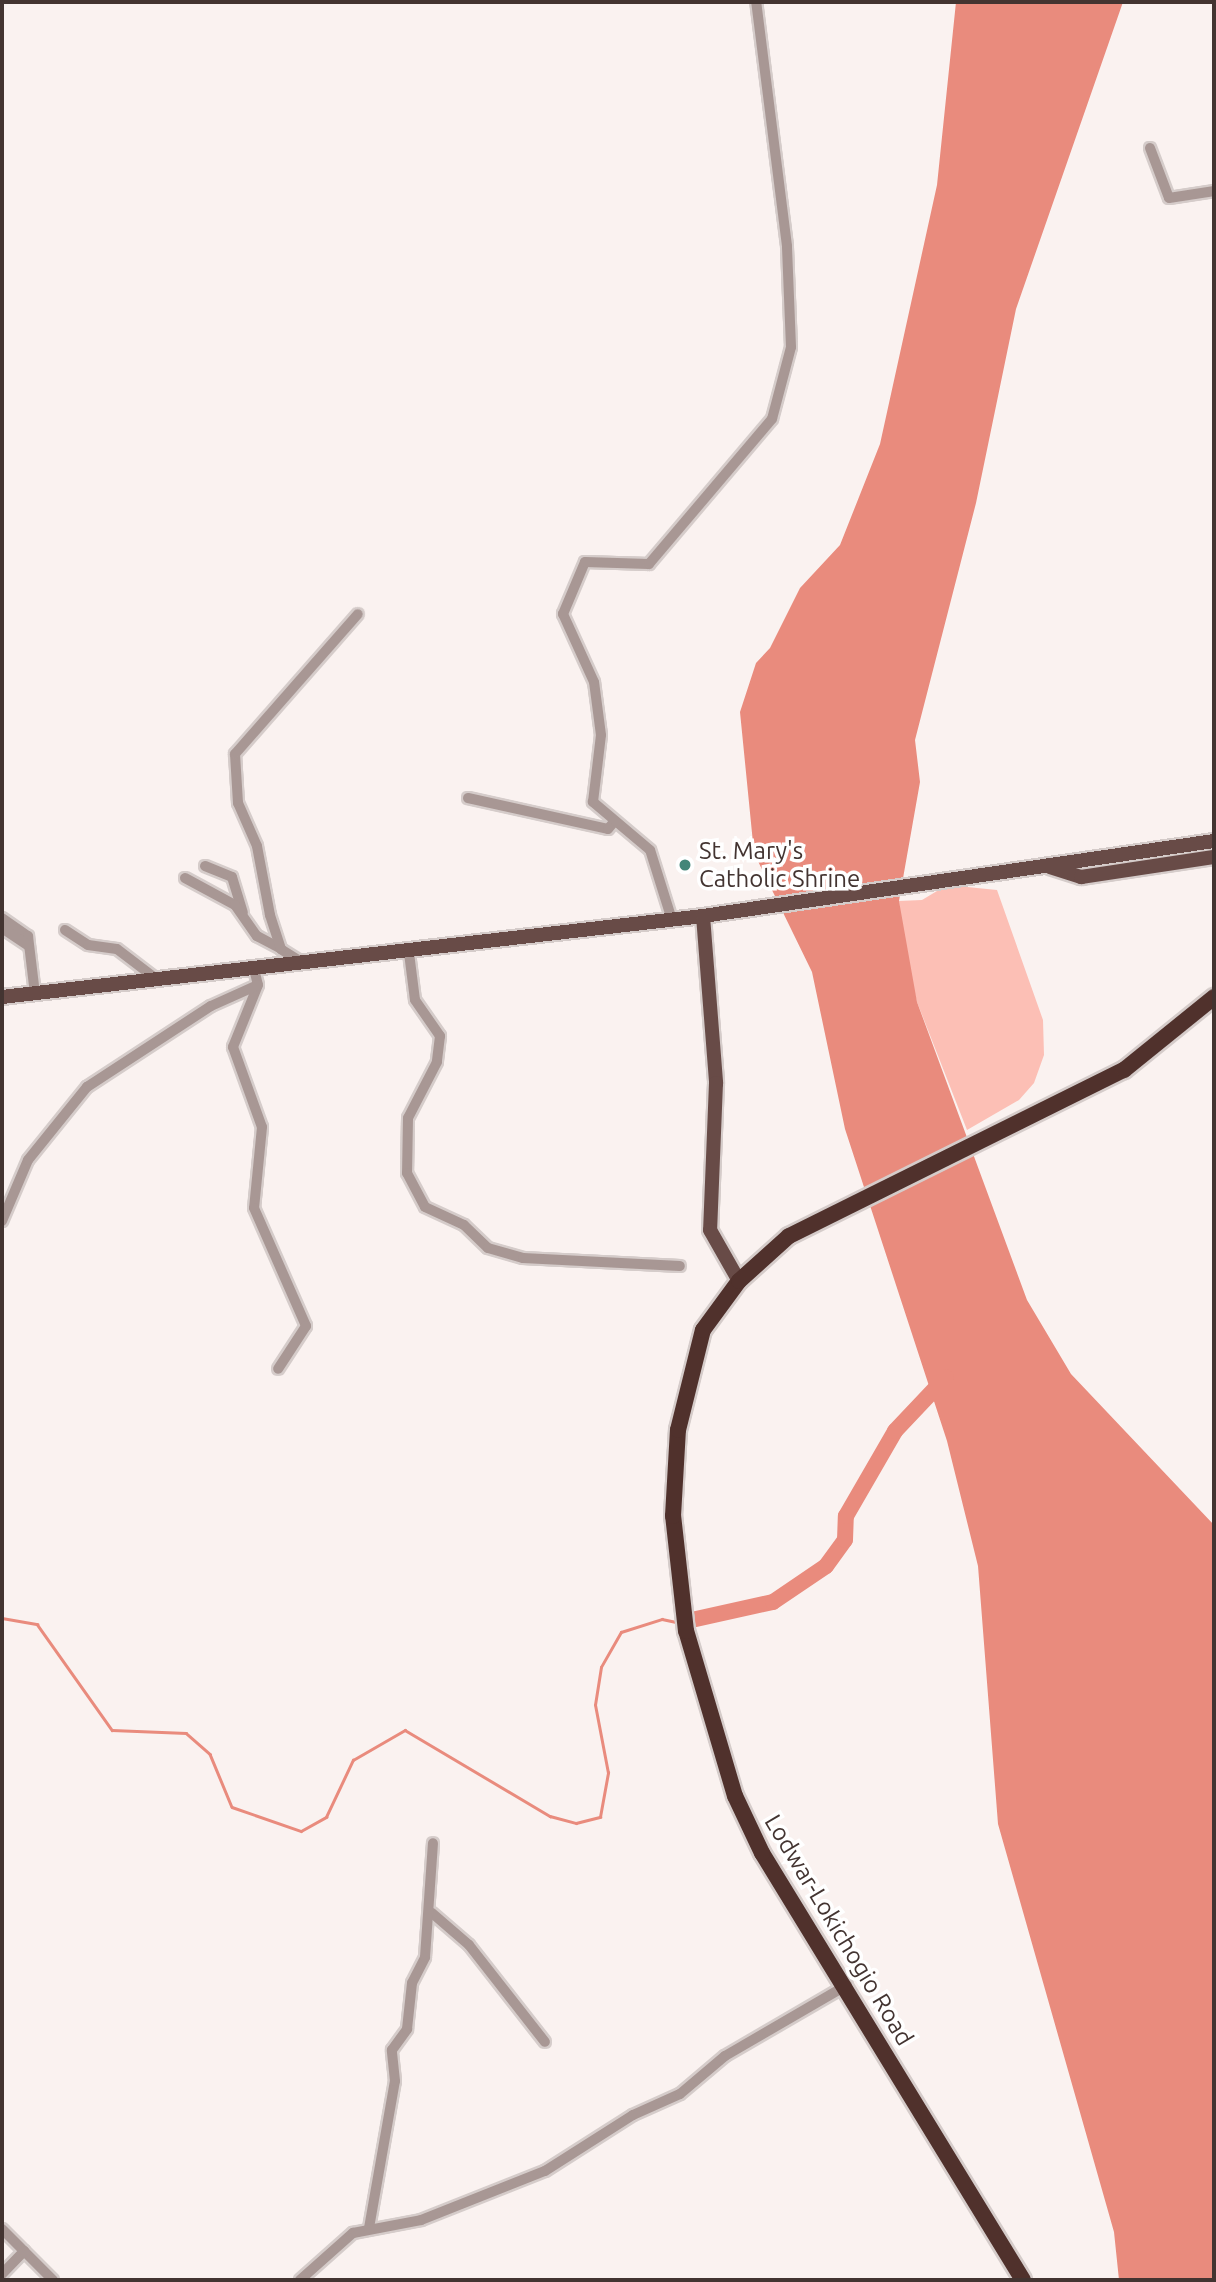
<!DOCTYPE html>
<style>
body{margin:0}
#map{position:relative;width:1216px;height:2282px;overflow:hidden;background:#faf2f0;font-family:Ubuntu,sans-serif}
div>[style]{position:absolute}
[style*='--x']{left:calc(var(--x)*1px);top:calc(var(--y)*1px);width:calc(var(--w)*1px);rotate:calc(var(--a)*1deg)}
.green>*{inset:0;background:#fcbfb5}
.water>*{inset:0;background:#e98b7d}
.stream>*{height:2.5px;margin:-1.25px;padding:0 1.25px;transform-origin:1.25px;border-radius:1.25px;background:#e98b7d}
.river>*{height:16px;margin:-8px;padding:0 8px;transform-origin:8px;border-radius:8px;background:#e98b7d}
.roads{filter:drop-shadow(2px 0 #d5ccca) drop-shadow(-2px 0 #d5ccca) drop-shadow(0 2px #d5ccca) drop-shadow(0 -2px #d5ccca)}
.minor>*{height:10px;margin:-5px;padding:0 5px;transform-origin:5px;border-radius:5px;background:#a89794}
.major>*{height:14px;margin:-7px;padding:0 7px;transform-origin:7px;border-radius:7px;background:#684b47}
.highway>*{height:16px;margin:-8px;padding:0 8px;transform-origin:8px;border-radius:8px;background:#50312c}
.dots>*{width:19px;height:19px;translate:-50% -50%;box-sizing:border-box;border:4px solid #fff;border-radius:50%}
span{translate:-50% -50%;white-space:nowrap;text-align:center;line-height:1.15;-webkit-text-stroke:7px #fff;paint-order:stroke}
.poi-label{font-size:24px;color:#433431}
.left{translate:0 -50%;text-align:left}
.street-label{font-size:24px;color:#433431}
.frame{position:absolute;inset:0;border:4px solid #433431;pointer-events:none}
</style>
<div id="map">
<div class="green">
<div style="clip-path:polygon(947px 885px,997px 890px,1043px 1020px,1044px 1055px,1034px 1083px,1019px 1100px,967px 1130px,917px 1002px,901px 939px,899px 901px,922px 900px)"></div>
</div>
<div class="water">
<div style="clip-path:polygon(956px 2px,1123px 2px,1016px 309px,976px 503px,915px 740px,920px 782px,899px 901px,917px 1002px,1027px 1300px,1071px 1374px,1214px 1525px,1214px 2280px,1119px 2280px,1114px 2232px,998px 1824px,978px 1566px,947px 1441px,845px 1129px,812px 972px,754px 853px,740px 712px,756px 663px,770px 648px,800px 588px,840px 545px,880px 444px,937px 185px)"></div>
</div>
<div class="stream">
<div style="--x:2;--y:1618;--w:36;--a:10"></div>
<div style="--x:37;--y:1624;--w:130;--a:54.7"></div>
<div style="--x:112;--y:1730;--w:74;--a:2.3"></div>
<div style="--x:186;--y:1733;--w:32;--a:41"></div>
<div style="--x:210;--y:1754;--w:57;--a:67.5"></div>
<div style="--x:232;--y:1807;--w:73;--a:19.2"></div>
<div style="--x:301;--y:1831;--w:29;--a:-29"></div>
<div style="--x:326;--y:1817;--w:63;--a:-64.7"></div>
<div style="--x:353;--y:1760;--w:60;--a:-30"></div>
<div style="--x:405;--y:1730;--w:169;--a:30.7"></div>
<div style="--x:550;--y:1816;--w:27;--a:15"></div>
<div style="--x:576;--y:1823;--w:25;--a:-14"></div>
<div style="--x:600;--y:1817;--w:45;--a:-79.7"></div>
<div style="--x:608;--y:1773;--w:69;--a:-100.8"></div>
<div style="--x:595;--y:1705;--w:38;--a:-81"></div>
<div style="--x:601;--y:1667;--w:40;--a:-60.3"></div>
<div style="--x:621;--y:1632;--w:43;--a:-17.6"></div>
<div style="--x:662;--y:1619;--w:14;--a:12"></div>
</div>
<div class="river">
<div style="--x:687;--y:1621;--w:88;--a:-12.5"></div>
<div style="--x:773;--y:1602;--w:64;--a:-34.2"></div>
<div style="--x:826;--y:1566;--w:32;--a:-54"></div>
<div style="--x:845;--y:1540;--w:24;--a:-88"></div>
<div style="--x:846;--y:1516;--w:98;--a:-60"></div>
<div style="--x:895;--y:1431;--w:74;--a:-46.6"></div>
</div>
<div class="roads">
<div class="minor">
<div style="--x:1150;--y:148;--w:53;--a:69.2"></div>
<div style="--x:1169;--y:198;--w:46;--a:-8.8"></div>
<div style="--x:468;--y:798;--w:143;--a:12.5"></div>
<div style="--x:608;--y:829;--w:8;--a:-50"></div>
<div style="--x:205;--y:866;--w:29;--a:22"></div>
<div style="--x:232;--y:877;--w:37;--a:73"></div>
<div style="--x:185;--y:878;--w:57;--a:28.4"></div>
<div style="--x:235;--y:905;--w:38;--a:55"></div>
<div style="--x:257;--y:936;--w:27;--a:28"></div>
<div style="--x:2;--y:918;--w:32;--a:35"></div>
<div style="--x:28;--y:936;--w:58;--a:83.1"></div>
<div style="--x:672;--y:920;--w:73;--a:-107.4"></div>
<div style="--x:650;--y:850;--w:75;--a:-139.9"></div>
<div style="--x:593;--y:802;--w:67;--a:-83.2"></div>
<div style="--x:601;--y:735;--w:53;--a:-97.5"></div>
<div style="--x:594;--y:682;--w:75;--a:-114.5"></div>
<div style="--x:563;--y:614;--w:56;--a:-67.1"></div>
<div style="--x:585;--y:562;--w:64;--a:1.8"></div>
<div style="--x:649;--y:564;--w:190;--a:-49.7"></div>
<div style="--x:772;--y:419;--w:74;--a:-75.2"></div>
<div style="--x:791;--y:347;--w:101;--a:-92.3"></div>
<div style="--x:787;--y:246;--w:246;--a:-97.2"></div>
<div style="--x:2;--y:928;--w:32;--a:34"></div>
<div style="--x:65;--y:930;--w:27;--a:33"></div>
<div style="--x:88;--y:945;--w:29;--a:8"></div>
<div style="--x:117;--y:949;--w:53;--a:37.3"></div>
<div style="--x:409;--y:953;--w:47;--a:82.7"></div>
<div style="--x:415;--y:1000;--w:44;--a:55.2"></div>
<div style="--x:440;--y:1036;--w:26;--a:97"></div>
<div style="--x:437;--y:1062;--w:63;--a:117.4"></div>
<div style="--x:408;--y:1118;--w:55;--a:91"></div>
<div style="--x:407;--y:1173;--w:38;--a:62"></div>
<div style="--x:425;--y:1207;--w:43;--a:24.8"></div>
<div style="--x:464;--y:1225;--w:33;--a:44"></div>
<div style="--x:488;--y:1248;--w:36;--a:16"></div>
<div style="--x:523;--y:1258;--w:157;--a:2.9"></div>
<div style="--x:303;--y:963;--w:26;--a:-148"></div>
<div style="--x:281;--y:949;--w:36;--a:-108"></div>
<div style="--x:270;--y:915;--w:70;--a:-100.7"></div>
<div style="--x:257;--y:846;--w:47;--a:-113.8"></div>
<div style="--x:238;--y:803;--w:49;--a:-93.5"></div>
<div style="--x:235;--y:754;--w:186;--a:-48.7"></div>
<div style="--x:255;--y:973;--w:12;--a:76"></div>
<div style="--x:258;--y:985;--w:67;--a:112"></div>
<div style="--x:233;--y:1047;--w:85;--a:70.1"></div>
<div style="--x:262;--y:1127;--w:81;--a:95.6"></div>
<div style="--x:254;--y:1208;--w:129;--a:66.2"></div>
<div style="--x:306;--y:1326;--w:51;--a:123.1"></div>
<div style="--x:2;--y:1221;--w:66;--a:-66.9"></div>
<div style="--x:28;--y:1160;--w:94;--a:-51.1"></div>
<div style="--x:87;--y:1087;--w:148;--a:-33.2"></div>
<div style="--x:211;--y:1006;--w:51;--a:-24.1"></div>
<div style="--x:432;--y:1913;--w:49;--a:40.9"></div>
<div style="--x:469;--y:1945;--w:123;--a:51.9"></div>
<div style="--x:369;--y:2228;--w:149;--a:-80"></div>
<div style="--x:395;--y:2081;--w:31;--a:-96"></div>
<div style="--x:392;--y:2050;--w:26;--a:-54"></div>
<div style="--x:407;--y:2029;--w:46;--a:-83.8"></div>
<div style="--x:412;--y:1983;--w:29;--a:-63"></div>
<div style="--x:425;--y:1957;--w:114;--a:-86"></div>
<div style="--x:2;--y:2229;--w:72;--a:45"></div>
<div style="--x:2;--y:2274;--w:32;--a:-46"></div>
<div style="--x:300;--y:2280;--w:71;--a:-41.6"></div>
<div style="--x:353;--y:2233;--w:69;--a:-10.8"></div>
<div style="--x:421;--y:2220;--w:133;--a:-21.6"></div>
<div style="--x:545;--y:2171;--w:104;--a:-32.5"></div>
<div style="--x:633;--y:2115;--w:51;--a:-24.1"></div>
<div style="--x:680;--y:2094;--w:59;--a:-40.2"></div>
<div style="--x:725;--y:2056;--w:141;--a:-30.2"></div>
</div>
<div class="major">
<div style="--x:1050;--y:867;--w:33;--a:18"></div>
<div style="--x:1081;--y:877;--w:134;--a:-8.6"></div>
<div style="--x:703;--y:916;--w:168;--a:85.5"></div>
<div style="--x:716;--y:1083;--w:147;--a:92.3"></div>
<div style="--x:710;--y:1230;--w:59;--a:60.4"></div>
<div style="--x:2;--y:997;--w:706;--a:-6.59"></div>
<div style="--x:703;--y:916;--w:516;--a:-8.35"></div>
</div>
<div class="highway">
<div style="--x:1023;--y:2280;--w:500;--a:-121.43"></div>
<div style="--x:762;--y:1853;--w:63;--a:-115.3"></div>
<div style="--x:735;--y:1796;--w:172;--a:-106.5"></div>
<div style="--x:686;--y:1631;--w:116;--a:-96.4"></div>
<div style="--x:673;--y:1516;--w:86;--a:-86.7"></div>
<div style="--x:678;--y:1430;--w:103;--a:-76"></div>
<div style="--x:703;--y:1330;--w:61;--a:-53.7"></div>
<div style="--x:739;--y:1281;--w:67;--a:-42"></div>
<div style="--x:789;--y:1236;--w:374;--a:-26.4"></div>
<div style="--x:1124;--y:1070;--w:116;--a:-39"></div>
</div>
</div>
<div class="dots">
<div style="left:685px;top:865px;background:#438679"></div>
</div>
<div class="poi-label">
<span class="left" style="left:699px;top:865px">St. Mary's<br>Catholic Shrine</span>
</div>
<div class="street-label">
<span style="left:839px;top:1930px;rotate:59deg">Lodwar-Lokichogio Road</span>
</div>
<div class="frame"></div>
</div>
